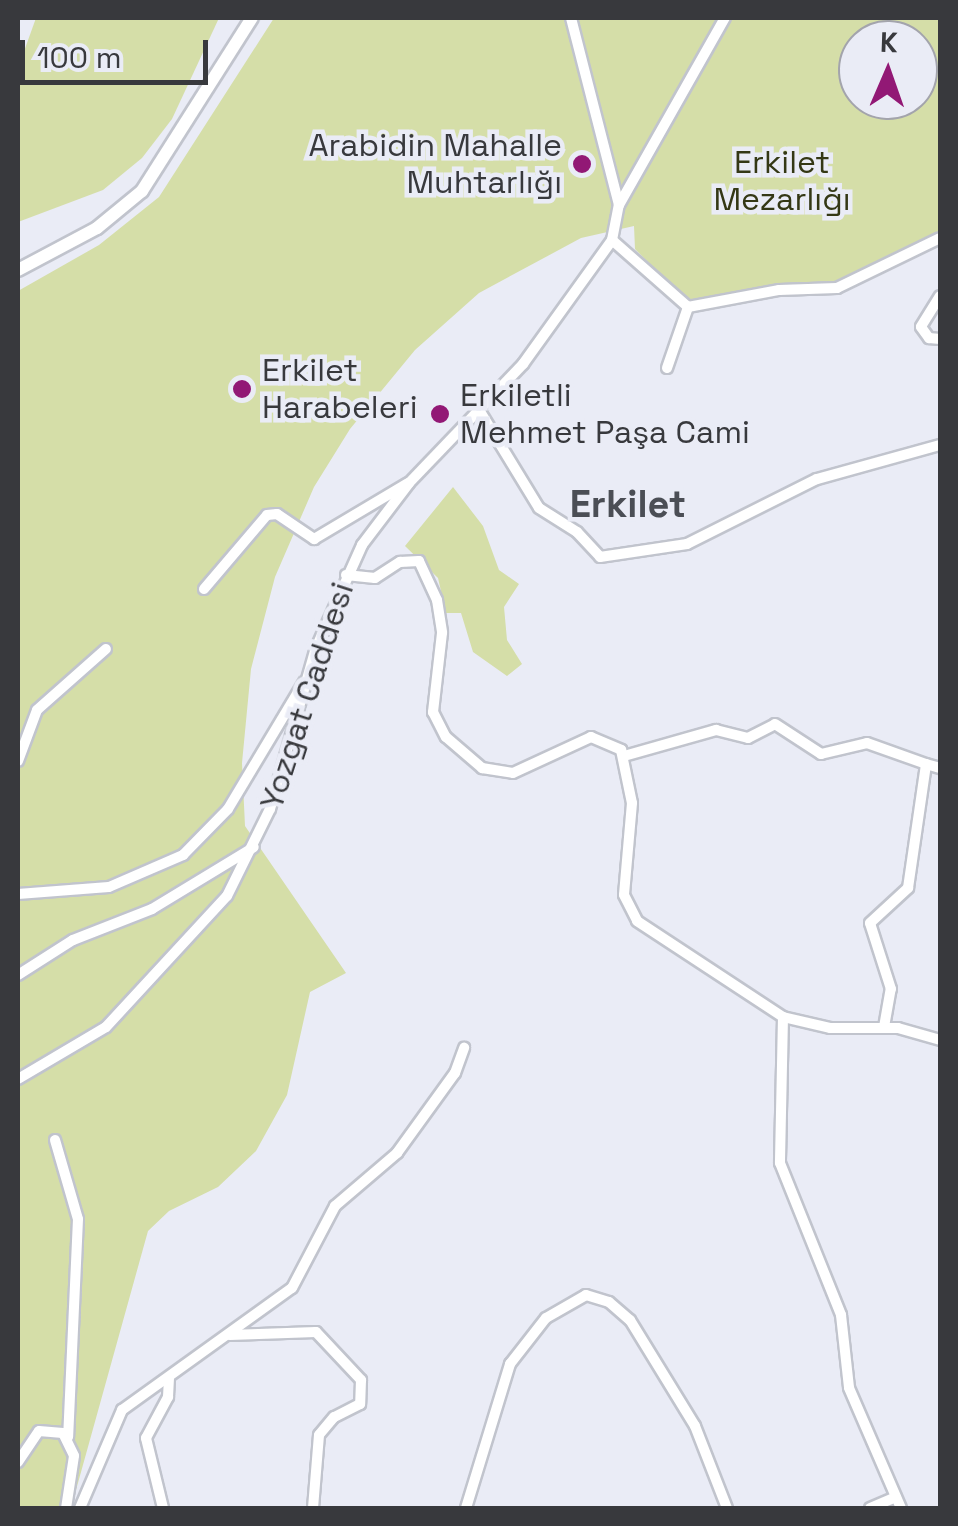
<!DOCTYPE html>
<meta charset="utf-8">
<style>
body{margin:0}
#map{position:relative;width:958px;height:1526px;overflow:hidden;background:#eaecf6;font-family:"Space Grotesk",sans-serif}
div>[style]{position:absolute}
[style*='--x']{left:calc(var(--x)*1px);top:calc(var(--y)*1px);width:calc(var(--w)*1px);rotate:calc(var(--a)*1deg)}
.green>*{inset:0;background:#d5dea8}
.roads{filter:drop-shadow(2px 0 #c1c4cd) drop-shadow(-2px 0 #c1c4cd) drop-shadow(0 2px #c1c4cd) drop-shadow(0 -2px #c1c4cd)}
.minor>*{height:10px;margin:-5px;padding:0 5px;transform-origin:5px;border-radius:5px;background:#fff}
.tertiary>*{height:12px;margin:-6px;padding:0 6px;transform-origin:6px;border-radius:6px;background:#fff}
.dots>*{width:28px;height:28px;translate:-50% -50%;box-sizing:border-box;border:5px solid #eaecf6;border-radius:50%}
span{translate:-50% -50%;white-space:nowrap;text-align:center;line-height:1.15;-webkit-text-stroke:9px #eaecf6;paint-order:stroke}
.poi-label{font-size:32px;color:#38393d}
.right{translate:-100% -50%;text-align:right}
.left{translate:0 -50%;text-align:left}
.park-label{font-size:32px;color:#343815}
.street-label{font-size:32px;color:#38393d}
.quarter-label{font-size:38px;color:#4b4e55;font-weight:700}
.frame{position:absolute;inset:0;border:20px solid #38393d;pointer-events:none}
.north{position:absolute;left:838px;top:20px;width:100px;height:100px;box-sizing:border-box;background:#eaecf6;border:2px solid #a3a4ac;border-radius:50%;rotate:2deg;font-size:28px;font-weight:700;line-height:40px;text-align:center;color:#38393d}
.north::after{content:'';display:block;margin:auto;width:35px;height:45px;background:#921875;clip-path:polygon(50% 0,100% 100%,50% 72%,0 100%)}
.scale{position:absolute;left:20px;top:40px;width:188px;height:45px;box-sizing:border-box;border:5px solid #38393d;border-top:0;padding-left:12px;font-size:30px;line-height:35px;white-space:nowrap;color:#38393d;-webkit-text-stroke:8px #eaecf6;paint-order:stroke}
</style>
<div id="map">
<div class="green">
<div style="clip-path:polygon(36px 18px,219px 18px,172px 119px,142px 158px,103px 190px,18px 222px,18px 68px)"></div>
<div style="clip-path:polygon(evenodd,274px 18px,940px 18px,940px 240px,857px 282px,699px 304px,687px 302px,635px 249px,634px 226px,581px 238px,479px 293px,415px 350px,350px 429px,314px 487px,275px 577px,251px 669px,242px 763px,245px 826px,346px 973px,310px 992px,287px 1095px,256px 1151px,218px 1187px,169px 1211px,148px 1231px,71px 1508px,18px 1508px,18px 291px,99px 245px,159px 197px,274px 18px,858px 40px,918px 40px,918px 100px,858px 100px,858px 40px)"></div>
<div style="clip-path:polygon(453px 487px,483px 526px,499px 570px,519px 584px,504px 607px,507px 640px,522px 664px,507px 676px,473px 652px,461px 613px,446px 613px,438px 578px,405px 546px)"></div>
</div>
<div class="roads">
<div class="minor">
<div style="--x:619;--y:205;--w:215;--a:-60.5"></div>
<div style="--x:612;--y:240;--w:101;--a:41.4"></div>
<div style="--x:688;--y:307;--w:93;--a:-10.6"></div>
<div style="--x:779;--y:290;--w:58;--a:-2"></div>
<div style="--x:837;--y:288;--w:114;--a:-25.9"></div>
<div style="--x:940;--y:296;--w:36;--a:122"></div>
<div style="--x:921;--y:327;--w:14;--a:54"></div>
<div style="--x:929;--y:338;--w:11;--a:5"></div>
<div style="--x:667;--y:368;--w:65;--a:-71"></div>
<div style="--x:481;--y:413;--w:111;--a:58.6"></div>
<div style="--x:539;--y:508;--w:45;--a:32.3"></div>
<div style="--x:577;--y:532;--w:34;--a:47"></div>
<div style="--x:600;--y:557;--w:88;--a:-8.5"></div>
<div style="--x:687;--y:544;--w:145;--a:-26.6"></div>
<div style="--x:817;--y:479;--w:128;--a:-15.5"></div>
<div style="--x:346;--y:575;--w:29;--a:6"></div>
<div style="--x:375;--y:578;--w:30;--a:-33"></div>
<div style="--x:400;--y:562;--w:19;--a:-3"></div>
<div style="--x:419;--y:561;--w:43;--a:65.2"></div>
<div style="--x:437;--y:600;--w:33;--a:81"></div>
<div style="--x:442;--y:633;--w:80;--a:96.5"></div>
<div style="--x:433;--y:712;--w:28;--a:63"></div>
<div style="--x:446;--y:737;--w:48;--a:40.7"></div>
<div style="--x:482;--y:768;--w:31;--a:9"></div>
<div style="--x:513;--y:773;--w:86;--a:-24.8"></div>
<div style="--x:591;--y:737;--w:33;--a:23"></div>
<div style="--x:621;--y:750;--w:54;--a:78.3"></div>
<div style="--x:632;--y:803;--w:92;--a:95"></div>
<div style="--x:624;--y:895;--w:29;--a:63"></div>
<div style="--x:637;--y:921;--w:175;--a:33.3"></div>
<div style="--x:783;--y:1017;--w:48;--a:13.2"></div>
<div style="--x:830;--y:1028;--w:68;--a:0"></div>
<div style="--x:898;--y:1028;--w:44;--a:15.9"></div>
<div style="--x:204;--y:589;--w:97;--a:-49.6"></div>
<div style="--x:267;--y:515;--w:10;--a:-6"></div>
<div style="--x:277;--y:514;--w:45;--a:34"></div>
<div style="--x:314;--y:539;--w:109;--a:-30.8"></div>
<div style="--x:624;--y:756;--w:96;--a:-15.8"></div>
<div style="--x:716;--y:730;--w:33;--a:14"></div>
<div style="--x:748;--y:738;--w:30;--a:-27"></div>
<div style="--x:775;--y:724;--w:55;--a:33.1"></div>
<div style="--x:821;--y:754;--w:47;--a:-13.4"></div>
<div style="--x:867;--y:743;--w:63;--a:19.6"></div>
<div style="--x:18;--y:761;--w:54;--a:-69.6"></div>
<div style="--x:37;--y:710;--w:92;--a:-41.5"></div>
<div style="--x:18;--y:894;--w:91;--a:-4.4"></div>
<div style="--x:109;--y:887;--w:81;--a:-23.4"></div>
<div style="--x:183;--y:855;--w:64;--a:-45.6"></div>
<div style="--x:228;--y:809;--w:148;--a:-59.1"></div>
<div style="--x:18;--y:975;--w:65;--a:-32.5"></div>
<div style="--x:73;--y:940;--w:85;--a:-21.4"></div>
<div style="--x:152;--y:909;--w:119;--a:-31.3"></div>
<div style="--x:783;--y:1017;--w:146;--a:91.2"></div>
<div style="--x:780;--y:1163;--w:164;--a:68.1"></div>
<div style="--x:841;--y:1315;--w:73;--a:83.7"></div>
<div style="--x:849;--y:1388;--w:131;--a:66.6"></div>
<div style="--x:884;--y:1027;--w:39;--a:-80"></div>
<div style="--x:891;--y:989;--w:69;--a:-107.7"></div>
<div style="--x:870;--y:923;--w:52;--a:-42.6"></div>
<div style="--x:908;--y:888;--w:125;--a:-81.7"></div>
<div style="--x:926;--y:764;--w:15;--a:16"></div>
<div style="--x:18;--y:1079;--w:102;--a:-30.6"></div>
<div style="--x:106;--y:1027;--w:178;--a:-47.3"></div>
<div style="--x:227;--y:896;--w:97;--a:-63.7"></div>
<div style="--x:270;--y:809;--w:167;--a:-74.1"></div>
<div style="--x:316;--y:648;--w:113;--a:-65.9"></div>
<div style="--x:362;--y:545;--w:78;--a:-52.8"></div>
<div style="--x:409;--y:483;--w:165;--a:-46.2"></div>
<div style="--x:523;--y:364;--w:153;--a:-54.3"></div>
<div style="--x:612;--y:240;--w:36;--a:-79"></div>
<div style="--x:619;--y:205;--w:193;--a:-104.4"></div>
<div style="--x:55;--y:1140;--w:82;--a:73.8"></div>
<div style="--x:78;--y:1219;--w:218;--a:92.6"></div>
<div style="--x:230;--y:1335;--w:86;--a:-2"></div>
<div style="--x:316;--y:1332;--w:66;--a:46.8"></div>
<div style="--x:361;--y:1380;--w:24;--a:92"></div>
<div style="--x:360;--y:1404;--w:29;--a:153"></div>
<div style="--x:334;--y:1417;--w:23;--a:130"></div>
<div style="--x:319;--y:1435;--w:73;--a:94.7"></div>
<div style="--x:18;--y:1462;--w:37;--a:-56"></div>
<div style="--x:39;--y:1431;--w:24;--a:5"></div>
<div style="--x:63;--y:1433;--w:25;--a:64"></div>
<div style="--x:74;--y:1456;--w:53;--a:98.7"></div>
<div style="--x:80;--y:1508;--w:107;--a:-66.8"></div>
<div style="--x:122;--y:1410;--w:209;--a:-35.7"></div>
<div style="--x:292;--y:1288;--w:93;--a:-62.3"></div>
<div style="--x:335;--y:1206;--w:82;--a:-40.5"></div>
<div style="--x:397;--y:1153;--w:99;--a:-54.1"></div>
<div style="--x:455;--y:1073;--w:27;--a:-70"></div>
<div style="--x:163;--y:1508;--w:72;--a:-103.7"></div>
<div style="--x:146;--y:1438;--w:47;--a:-61.8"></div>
<div style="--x:168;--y:1397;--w:19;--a:-87"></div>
<div style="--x:466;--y:1508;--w:151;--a:-73"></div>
<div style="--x:510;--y:1364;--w:58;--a:-52"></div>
<div style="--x:546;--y:1318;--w:46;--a:-29.9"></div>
<div style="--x:586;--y:1295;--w:24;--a:17"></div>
<div style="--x:609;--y:1302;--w:28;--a:41"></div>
<div style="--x:630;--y:1320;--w:124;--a:58.5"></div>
<div style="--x:695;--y:1426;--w:88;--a:68.7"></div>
<div style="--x:870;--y:1508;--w:28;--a:-23"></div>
</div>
<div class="tertiary">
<div style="--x:18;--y:270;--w:89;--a:-28"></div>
<div style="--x:97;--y:228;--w:58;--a:-39.4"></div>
<div style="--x:142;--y:191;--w:205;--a:-57.6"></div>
</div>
</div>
<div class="dots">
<div style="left:582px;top:164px;background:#921875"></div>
<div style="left:242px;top:389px;background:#921875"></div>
<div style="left:440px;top:414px;background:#921875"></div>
</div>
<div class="poi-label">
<span class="right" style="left:562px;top:164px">Arabidin Mahalle<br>Muhtarlığı</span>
<span class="left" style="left:262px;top:389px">Erkilet<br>Harabeleri</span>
<span class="left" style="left:460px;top:414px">Erkiletli<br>Mehmet Paşa Cami</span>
</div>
<div class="park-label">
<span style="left:782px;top:181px">Erkilet<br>Mezarlığı</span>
</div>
<div class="street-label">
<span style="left:307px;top:696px;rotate:-72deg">Yozgat Caddesi</span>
</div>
<div class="quarter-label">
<span style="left:628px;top:505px">Erkilet</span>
</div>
<div class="frame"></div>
<div class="north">K</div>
<div class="scale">100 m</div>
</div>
